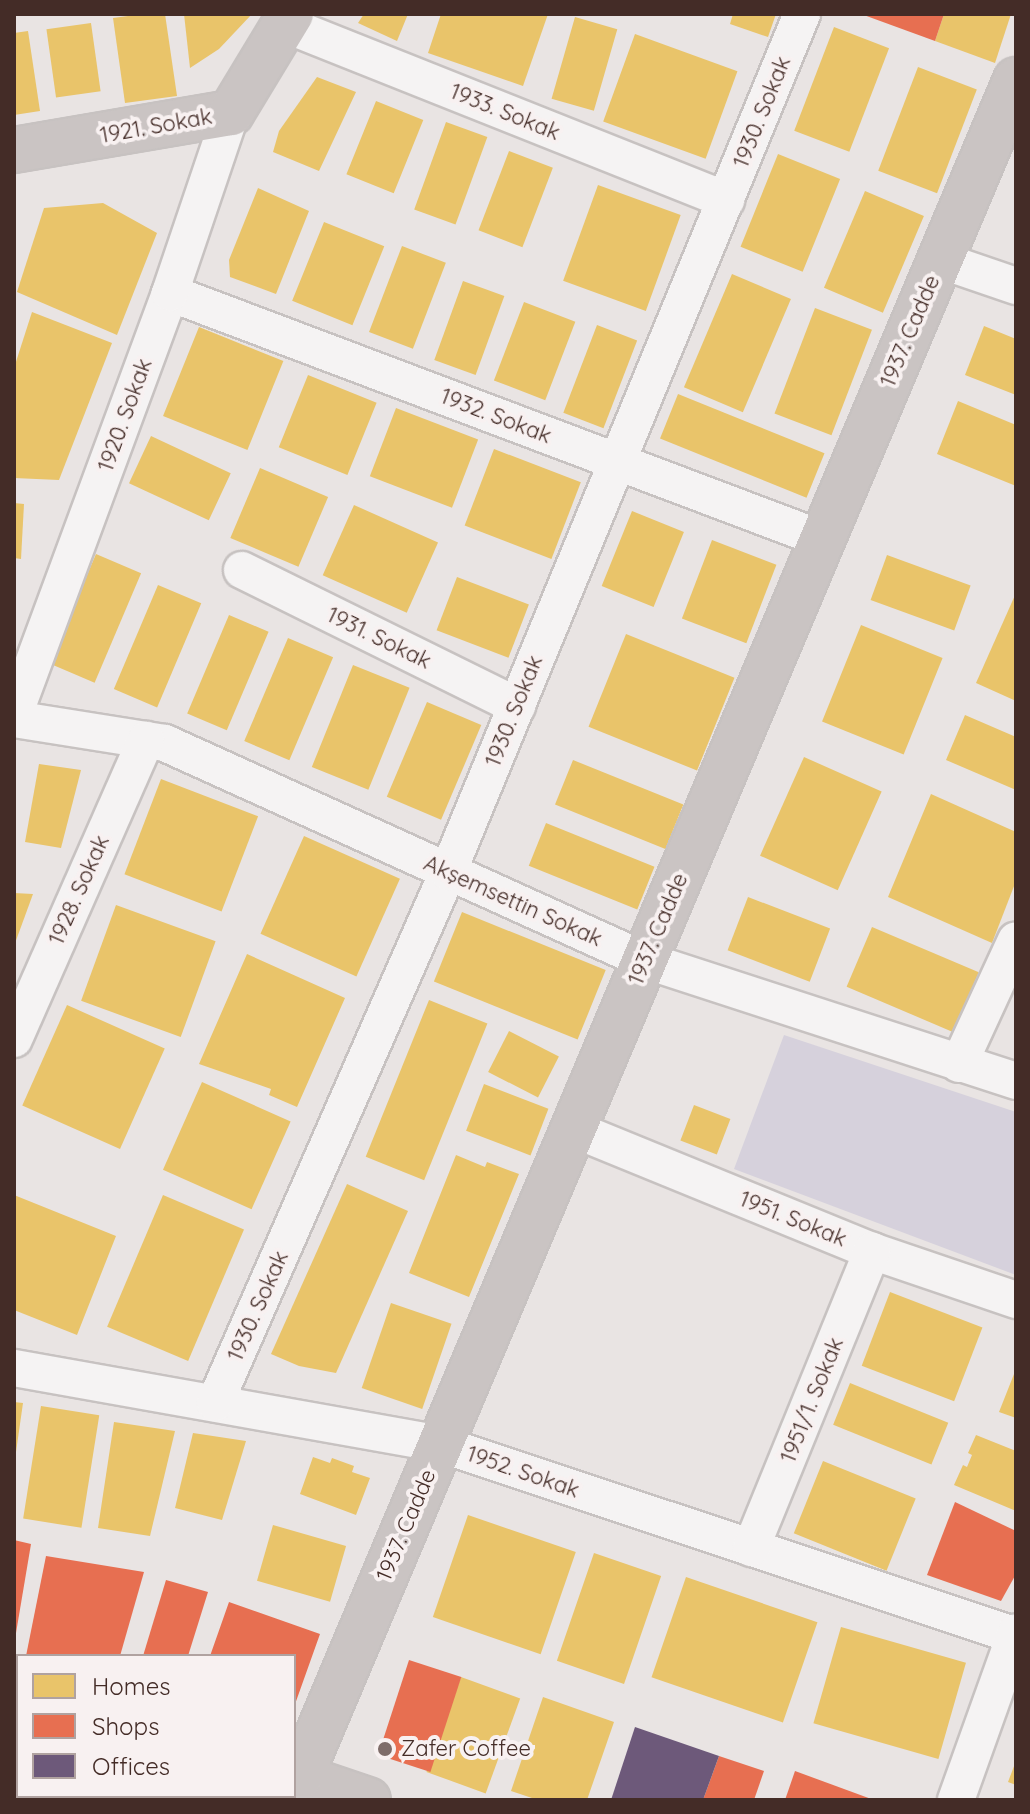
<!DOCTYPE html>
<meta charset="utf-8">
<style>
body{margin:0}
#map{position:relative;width:1030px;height:1814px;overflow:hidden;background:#e9e4e3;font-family:Quicksand,sans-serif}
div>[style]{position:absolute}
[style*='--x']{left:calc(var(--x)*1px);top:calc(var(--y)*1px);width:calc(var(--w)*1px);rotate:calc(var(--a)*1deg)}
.green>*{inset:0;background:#d6d1dc}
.homes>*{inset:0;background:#e9c46a;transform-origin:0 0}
.shops>*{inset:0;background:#e76f51;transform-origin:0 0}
.offices>*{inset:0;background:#6d597a}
.roads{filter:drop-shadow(2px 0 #c7c2c1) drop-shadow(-2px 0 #c7c2c1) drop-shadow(0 2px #c7c2c1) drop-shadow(0 -2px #c7c2c1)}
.street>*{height:36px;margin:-18px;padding:0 18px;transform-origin:18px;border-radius:18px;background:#f5f3f3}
.secondary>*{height:44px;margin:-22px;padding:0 22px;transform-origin:22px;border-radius:22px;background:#cac4c3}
.dots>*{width:22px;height:22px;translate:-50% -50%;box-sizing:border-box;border:4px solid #f8f1f1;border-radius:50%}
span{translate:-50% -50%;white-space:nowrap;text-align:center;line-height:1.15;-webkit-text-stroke:8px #f8f1f1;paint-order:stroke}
.street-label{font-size:22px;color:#442c27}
.poi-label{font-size:22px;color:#442c27}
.left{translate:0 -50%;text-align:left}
.frame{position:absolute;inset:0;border:16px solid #442c27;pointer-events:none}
.legend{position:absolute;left:16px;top:1654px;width:280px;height:144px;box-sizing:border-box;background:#f8f1f1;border:2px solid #b0a2a0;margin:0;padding:10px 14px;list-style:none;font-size:24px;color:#442c27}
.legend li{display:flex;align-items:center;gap:16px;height:40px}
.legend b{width:40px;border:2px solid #b0a2a0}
</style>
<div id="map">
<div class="green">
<div style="clip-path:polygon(784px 1035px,1016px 1112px,1016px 1275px,734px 1169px)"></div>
</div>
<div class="homes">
<div style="clip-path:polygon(143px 14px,165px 14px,177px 96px,125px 103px,113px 18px)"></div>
<div style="clip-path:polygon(184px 14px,252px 14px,219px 49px,190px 68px)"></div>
<div style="clip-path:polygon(364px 14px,408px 14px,397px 41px,358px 23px)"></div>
<div style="clip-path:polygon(441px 14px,548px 14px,523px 86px,428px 53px)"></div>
<div style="clip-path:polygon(733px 14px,776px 14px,768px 37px,730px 24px)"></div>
<div style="clip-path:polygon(944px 14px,1011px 14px,995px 63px,935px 41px)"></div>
<div style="left:575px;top:17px;width:44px;height:85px;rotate:16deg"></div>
<div style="left:91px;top:23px;width:69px;height:45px;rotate:82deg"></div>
<div style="left:834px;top:27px;width:59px;height:111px;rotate:21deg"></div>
<div style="clip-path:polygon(28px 31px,40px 111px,14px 115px,14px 33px)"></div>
<div style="left:635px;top:34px;width:109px;height:93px;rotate:20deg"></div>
<div style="left:918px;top:67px;width:63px;height:111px;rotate:21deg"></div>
<div style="clip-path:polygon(317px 77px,356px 92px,319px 171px,273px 152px,279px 131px)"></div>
<div style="left:376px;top:101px;width:51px;height:79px;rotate:22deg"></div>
<div style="left:446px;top:122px;width:44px;height:93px;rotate:20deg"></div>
<div style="left:509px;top:151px;width:47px;height:85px;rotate:21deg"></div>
<div style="left:778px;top:154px;width:67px;height:100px;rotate:22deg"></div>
<div style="left:598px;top:185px;width:88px;height:102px;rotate:20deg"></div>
<div style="clip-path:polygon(258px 188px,309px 211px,276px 294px,230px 277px,229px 260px)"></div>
<div style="left:865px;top:191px;width:64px;height:105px;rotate:23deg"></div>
<div style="clip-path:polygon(103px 203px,157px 233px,117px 335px,17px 292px,44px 208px)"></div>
<div style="left:324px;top:222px;width:65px;height:85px;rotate:22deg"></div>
<div style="left:402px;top:246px;width:47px;height:92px;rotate:21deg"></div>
<div style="left:732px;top:274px;width:64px;height:123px;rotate:23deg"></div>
<div style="left:463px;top:281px;width:44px;height:84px;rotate:20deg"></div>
<div style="left:524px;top:302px;width:55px;height:84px;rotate:21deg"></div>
<div style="left:815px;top:308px;width:61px;height:113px;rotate:21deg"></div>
<div style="clip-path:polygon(32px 312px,112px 343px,59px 480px,14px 478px,14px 368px)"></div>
<div style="left:597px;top:325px;width:43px;height:94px;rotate:21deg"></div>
<div style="clip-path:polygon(984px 326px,1016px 339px,1016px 395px,965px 375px)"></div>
<div style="left:199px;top:327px;width:91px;height:96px;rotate:22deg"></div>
<div style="left:308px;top:375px;width:74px;height:78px;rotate:22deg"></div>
<div style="left:678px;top:394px;width:158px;height:48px;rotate:22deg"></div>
<div style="clip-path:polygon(958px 401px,1016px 425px,1016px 486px,937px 454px)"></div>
<div style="left:396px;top:408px;width:88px;height:73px;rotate:21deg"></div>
<div style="left:151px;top:436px;width:88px;height:52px;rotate:25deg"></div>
<div style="left:494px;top:449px;width:93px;height:82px;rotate:21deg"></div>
<div style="left:260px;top:468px;width:74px;height:76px;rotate:23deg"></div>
<div style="clip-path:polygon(14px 503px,24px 504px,21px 559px,14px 558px)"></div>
<div style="left:354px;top:505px;width:92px;height:77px;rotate:24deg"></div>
<div style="left:632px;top:511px;width:56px;height:81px;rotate:22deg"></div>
<div style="left:712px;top:540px;width:69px;height:84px;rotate:21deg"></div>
<div style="left:96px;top:554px;width:49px;height:119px;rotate:23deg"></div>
<div style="left:887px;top:555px;width:89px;height:48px;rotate:20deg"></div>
<div style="left:457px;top:577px;width:77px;height:57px;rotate:21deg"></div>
<div style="left:158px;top:585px;width:47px;height:113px;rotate:23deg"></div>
<div style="clip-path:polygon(1016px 593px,1016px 701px,976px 683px)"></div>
<div style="left:229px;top:615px;width:43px;height:107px;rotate:23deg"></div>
<div style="left:861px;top:625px;width:88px;height:104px;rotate:22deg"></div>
<div style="left:626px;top:634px;width:117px;height:100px;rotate:22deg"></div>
<div style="left:288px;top:638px;width:49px;height:112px;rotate:23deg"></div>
<div style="left:353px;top:665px;width:61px;height:110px;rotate:22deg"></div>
<div style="left:427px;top:702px;width:59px;height:103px;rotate:23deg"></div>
<div style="clip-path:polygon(965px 715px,1016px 737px,1016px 790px,946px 760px)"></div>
<div style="left:804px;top:757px;width:85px;height:108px;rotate:24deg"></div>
<div style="left:573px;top:760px;width:119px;height:48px;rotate:22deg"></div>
<div style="clip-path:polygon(39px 764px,81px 770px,61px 848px,25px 842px)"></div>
<div style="left:161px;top:779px;width:104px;height:102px;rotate:21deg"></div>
<div style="clip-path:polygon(931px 794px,1016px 832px,1016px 881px,992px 943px,888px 897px)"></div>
<div style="left:546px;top:823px;width:117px;height:46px;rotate:22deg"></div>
<div style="left:304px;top:836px;width:105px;height:107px;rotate:24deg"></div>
<div style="clip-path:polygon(14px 893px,33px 894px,14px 946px)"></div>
<div style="left:748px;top:897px;width:88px;height:57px;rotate:21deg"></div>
<div style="left:116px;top:905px;width:106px;height:102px;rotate:20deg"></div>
<div style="left:462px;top:912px;width:155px;height:75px;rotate:22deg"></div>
<div style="left:872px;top:927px;width:116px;height:65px;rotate:23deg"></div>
<div style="clip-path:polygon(247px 954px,345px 998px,297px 1107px,269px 1095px,271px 1089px,199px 1064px)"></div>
<div style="left:429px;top:1000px;width:63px;height:169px;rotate:22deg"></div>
<div style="left:67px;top:1005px;width:107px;height:110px;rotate:24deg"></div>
<div style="left:509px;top:1031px;width:56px;height:46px;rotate:27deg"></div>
<div style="left:202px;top:1082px;width:97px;height:96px;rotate:24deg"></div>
<div style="left:484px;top:1084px;width:69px;height:50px;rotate:21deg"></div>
<div style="left:694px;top:1105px;width:39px;height:38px;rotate:21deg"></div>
<div style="clip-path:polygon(456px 1155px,485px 1167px,487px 1162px,519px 1174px,469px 1297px,409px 1273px)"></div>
<div style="clip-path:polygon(347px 1184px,408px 1211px,336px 1373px,299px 1366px,271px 1354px)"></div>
<div style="clip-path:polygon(14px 1195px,116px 1236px,77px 1335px,14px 1310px)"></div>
<div style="left:163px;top:1195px;width:88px;height:143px;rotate:23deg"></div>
<div style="left:890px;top:1292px;width:99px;height:79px;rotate:21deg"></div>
<div style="left:391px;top:1303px;width:64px;height:90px;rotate:19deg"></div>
<div style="clip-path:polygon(1016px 1369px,1016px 1418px,999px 1412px)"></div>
<div style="left:850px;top:1383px;width:106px;height:45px;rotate:22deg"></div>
<div style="clip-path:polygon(14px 1402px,23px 1403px,16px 1452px,14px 1451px)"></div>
<div style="left:41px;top:1406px;width:59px;height:114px;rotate:9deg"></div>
<div style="clip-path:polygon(114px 1422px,175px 1431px,150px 1536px,98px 1528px)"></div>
<div style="clip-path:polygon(193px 1433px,246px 1441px,222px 1520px,175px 1508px)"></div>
<div style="clip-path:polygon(976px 1435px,1016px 1451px,1016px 1511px,954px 1485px,963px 1465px,967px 1467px,972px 1455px,968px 1453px)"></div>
<div style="clip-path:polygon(313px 1457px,330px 1463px,332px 1458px,354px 1466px,352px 1472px,370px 1478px,356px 1515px,300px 1494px)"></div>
<div style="left:823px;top:1461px;width:100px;height:78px;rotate:22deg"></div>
<div style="left:468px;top:1515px;width:114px;height:108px;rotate:19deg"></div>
<div style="left:273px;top:1525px;width:76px;height:58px;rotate:16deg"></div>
<div style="left:594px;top:1553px;width:71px;height:114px;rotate:19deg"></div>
<div style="left:686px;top:1577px;width:139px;height:106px;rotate:19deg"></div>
<div style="left:841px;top:1627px;width:130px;height:100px;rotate:16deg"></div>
<div style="left:461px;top:1677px;width:63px;height:101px;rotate:20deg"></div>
<div style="clip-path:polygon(543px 1697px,614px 1722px,587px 1800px,538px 1800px,511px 1791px)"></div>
<div style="clip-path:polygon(1016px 1761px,1016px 1785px,1008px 1782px)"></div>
</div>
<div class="shops">
<div style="clip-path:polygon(861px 14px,944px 14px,935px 41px)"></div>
<div style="clip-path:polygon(955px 1502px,1016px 1531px,1016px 1574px,1001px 1601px,927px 1575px)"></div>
<div style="clip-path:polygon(14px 1540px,31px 1544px,16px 1633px,14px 1633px)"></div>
<div style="clip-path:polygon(46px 1556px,144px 1572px,120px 1656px,26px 1656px)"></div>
<div style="clip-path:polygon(166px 1580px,208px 1592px,188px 1656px,143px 1656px)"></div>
<div style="clip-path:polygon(229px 1602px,320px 1634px,294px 1707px,294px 1656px,210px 1656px)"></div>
<div style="left:409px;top:1660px;width:55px;height:100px;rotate:18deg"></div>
<div style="clip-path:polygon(719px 1756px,764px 1771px,754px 1800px,703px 1800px)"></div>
<div style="clip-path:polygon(795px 1771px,874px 1800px,785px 1800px)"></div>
</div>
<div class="offices">
<div style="clip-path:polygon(635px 1727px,719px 1756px,703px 1800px,611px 1800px)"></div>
</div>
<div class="roads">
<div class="street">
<div style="--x:284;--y:24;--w:476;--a:21.7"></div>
<div style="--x:940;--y:260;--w:80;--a:18.9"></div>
<div style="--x:170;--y:293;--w:697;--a:20.67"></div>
<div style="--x:242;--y:570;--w:307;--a:26.3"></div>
<div style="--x:14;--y:715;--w:450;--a:-69.7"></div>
<div style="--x:170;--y:293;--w:190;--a:-71.3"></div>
<div style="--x:14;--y:719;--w:153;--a:9"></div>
<div style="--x:165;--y:743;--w:526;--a:24.37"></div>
<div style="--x:644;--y:960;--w:391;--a:18"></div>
<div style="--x:14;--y:1039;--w:327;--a:-66.2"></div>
<div style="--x:959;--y:1064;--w:136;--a:-65.3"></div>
<div style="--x:573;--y:1129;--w:323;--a:22.2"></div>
<div style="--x:872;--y:1251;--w:152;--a:18.8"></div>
<div style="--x:14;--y:1368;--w:433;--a:10.1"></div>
<div style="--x:440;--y:1444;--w:607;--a:18.43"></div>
<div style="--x:215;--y:1403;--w:580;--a:-66.31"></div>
<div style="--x:448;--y:872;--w:928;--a:-67.58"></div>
<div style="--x:751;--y:1548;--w:321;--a:-67.8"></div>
<div style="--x:173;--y:1800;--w:4;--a:-76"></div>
<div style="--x:956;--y:1800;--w:178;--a:-70.3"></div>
</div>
<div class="secondary">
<div style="--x:14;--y:150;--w:220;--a:-9.7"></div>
<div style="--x:231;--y:113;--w:116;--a:-58.8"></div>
<div style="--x:14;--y:1687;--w:4;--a:27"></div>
<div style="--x:14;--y:1736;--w:4;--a:14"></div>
<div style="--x:294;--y:1775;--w:78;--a:18.7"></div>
<div style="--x:300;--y:1777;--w:1842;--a:-67.12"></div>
<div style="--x:219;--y:1796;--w:12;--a:20"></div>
</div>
</div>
<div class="dots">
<div style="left:385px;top:1749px;background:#7e6c69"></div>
</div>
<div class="street-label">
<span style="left:505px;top:112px;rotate:22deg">1933. Sokak</span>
<span style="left:762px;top:112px;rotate:-68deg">1930. Sokak</span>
<span style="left:156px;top:126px;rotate:-10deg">1921. Sokak</span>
<span style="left:910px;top:331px;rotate:-67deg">1937. Cadde</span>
<span style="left:125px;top:415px;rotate:-70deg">1920. Sokak</span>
<span style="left:496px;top:416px;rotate:21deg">1932. Sokak</span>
<span style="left:379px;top:638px;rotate:26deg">1931. Sokak</span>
<span style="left:514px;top:711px;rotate:-68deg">1930. Sokak</span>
<span style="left:79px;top:890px;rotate:-66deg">1928. Sokak</span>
<span style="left:513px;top:901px;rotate:24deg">Akşemsettin Sokak</span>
<span style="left:658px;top:929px;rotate:-67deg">1937. Cadde</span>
<span style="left:793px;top:1219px;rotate:22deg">1951. Sokak</span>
<span style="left:258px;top:1306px;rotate:-66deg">1930. Sokak</span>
<span style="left:812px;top:1400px;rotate:-68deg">1951/1. Sokak</span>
<span style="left:523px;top:1472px;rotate:19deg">1952. Sokak</span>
<span style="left:406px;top:1525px;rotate:-67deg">1937. Cadde</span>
</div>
<div class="poi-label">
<span class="left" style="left:401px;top:1749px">Zafer Coffee</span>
</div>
<div class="frame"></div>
<ul class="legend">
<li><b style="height:22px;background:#e9c46a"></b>Homes</li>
<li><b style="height:22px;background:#e76f51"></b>Shops</li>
<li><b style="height:22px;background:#6d597a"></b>Offices</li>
</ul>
</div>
